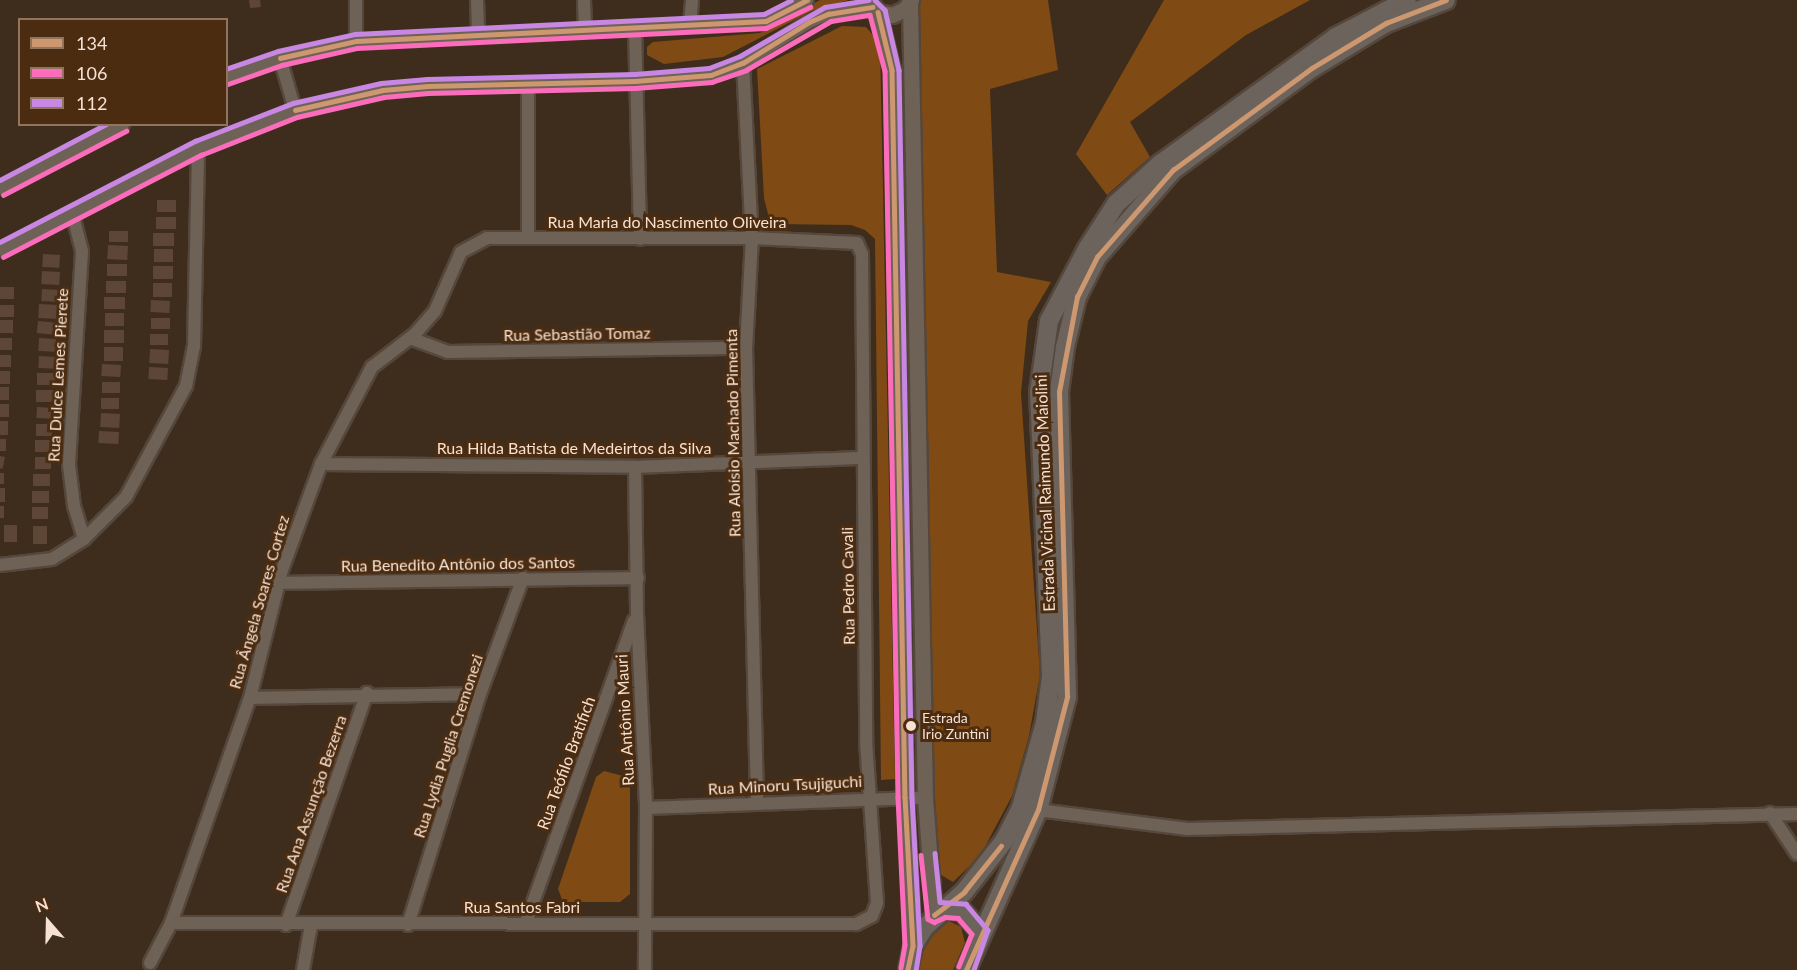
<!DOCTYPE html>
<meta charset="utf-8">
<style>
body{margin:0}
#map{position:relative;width:1797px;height:970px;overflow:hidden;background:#3e2d1d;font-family:Lato,sans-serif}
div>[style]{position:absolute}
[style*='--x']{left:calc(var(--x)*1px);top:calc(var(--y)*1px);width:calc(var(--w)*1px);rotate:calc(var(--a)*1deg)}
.green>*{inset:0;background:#7f4a13}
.building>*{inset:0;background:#5e4637;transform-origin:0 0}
.roads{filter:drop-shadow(2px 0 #55473c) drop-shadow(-2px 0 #55473c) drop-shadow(0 2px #55473c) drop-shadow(0 -2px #55473c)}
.minor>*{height:12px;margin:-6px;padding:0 6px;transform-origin:6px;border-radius:6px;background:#6e6257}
.tertiary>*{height:15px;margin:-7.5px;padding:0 7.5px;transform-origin:7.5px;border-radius:7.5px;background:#6e6257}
.secondary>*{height:18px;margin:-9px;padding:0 9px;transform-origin:9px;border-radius:9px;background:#6b635c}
.bus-1>*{height:4.5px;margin:-2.25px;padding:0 2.25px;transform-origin:2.25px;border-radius:2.25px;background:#cd976f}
.bus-2>*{height:4.5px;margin:-2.25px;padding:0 2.25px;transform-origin:2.25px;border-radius:2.25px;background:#fb6dba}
.bus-3>*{height:4.5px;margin:-2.25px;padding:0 2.25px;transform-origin:2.25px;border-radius:2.25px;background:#c787e3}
.dots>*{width:16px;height:16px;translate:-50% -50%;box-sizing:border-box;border:3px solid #4b2c10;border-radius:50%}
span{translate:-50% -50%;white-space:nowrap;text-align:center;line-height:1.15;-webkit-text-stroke:6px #4b2c10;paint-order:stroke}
.bus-label{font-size:14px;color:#f6e1d2}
.left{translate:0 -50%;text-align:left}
.street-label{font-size:16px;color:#f6e1d2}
.legend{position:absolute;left:18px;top:18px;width:210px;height:108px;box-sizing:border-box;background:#4b2c10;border:2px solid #8f745e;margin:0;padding:8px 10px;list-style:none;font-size:18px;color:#f6e1d2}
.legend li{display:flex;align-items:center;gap:12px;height:30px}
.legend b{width:30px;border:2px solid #8f745e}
.north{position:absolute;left:18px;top:892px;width:60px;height:60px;-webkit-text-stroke:4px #4b2c10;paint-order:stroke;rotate:340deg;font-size:16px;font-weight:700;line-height:24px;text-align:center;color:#f6e1d2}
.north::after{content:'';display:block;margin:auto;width:21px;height:27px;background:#f6e1d2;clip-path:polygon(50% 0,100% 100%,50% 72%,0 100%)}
</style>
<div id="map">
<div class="green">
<div style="clip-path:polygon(820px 0,849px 0,812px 11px,723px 57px,664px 64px,647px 55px,647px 47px,653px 42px,760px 33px)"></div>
<div style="clip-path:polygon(919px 0,1048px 0,1058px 70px,990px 89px,997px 272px,1051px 282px,1028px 321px,1021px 393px,1040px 675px,1029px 736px,1012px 796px,980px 856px,953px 882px,936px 872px)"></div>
<div style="clip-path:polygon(1164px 0,1310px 0,1246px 35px,1130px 122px,1150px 157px,1107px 195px,1076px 154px)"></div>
<div style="clip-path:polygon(842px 26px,866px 27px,880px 43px,895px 779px,881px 780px,875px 239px,865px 230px,851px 225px,775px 224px,769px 218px,764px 198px,757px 69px)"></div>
<div style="clip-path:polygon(604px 771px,627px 777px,630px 783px,630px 894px,620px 902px,563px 902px,558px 889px,596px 777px)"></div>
<div style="clip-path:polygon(949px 921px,961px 927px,965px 943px,953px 970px,917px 970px,930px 931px)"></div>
</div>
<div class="building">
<div style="clip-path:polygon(249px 0,260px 0,261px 7px,250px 8px)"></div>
<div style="left:157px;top:200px;width:19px;height:12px"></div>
<div style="left:156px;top:217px;width:20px;height:12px"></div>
<div style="left:109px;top:231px;width:19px;height:11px"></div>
<div style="left:153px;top:233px;width:21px;height:13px"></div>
<div style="left:108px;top:245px;width:20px;height:14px;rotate:3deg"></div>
<div style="left:154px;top:249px;width:19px;height:13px"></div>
<div style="left:43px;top:254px;width:17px;height:13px;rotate:3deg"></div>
<div style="left:107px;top:264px;width:20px;height:12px"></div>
<div style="left:153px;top:266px;width:20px;height:13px"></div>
<div style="left:42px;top:271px;width:18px;height:13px;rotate:3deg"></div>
<div style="left:106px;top:281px;width:20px;height:12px"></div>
<div style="left:153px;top:283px;width:19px;height:14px"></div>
<div style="left:0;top:287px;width:14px;height:12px"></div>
<div style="left:42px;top:289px;width:18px;height:12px;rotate:3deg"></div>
<div style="left:125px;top:297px;width:12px;height:21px;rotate:90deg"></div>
<div style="left:151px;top:300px;width:19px;height:12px;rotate:3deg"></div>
<div style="left:39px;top:304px;width:20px;height:14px;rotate:3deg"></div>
<div style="left:0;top:305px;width:14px;height:12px"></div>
<div style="left:105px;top:313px;width:19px;height:13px"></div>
<div style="left:151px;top:318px;width:19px;height:11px"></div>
<div style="left:0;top:320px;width:13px;height:13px"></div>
<div style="left:38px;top:321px;width:20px;height:12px;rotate:6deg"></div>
<div style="left:104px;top:330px;width:20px;height:13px"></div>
<div style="left:150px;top:334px;width:18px;height:11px"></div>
<div style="left:0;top:338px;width:12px;height:12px"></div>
<div style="left:39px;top:338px;width:17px;height:13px;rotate:3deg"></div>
<div style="left:104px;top:347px;width:19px;height:14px"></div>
<div style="left:150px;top:349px;width:19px;height:14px;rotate:3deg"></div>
<div style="left:0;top:355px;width:11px;height:12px"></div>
<div style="left:39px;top:356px;width:17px;height:12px;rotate:3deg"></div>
<div style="left:102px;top:364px;width:19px;height:12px;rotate:3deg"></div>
<div style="left:149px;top:367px;width:19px;height:12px;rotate:3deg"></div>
<div style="left:10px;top:371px;width:13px;height:10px;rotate:90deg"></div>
<div style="left:37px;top:373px;width:18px;height:12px"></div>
<div style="left:102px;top:382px;width:18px;height:11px"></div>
<div style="left:0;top:387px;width:9px;height:13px"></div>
<div style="left:36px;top:390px;width:19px;height:12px"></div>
<div style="left:101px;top:398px;width:18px;height:11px"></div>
<div style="left:0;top:404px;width:9px;height:13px"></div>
<div style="left:37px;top:407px;width:17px;height:11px;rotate:3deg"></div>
<div style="left:101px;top:413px;width:19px;height:14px;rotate:3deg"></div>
<div style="left:0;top:421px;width:8px;height:14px"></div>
<div style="left:36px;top:424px;width:16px;height:12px"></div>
<div style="left:99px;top:431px;width:20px;height:12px;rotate:3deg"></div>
<div style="left:0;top:439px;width:6px;height:12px"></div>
<div style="left:35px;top:440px;width:17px;height:12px"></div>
<div style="left:0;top:456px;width:5px;height:12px;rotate:11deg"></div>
<div style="left:35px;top:457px;width:16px;height:12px"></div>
<div style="left:0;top:473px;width:4px;height:11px"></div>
<div style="left:33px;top:474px;width:17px;height:12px"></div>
<div style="left:0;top:488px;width:5px;height:14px"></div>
<div style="left:32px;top:491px;width:17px;height:12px"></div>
<div style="left:0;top:506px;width:4px;height:12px"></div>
<div style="left:48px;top:507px;width:12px;height:16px;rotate:90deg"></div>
<div style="left:17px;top:525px;width:17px;height:13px;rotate:90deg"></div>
<div style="left:33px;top:526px;width:14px;height:18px"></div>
</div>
<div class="roads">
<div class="minor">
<div style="--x:356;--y:0;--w:41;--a:90"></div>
<div style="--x:477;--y:0;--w:32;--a:88"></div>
<div style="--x:584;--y:0;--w:28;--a:88"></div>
<div style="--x:690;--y:24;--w:24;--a:-85"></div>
<div style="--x:635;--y:27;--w:212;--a:88.6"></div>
<div style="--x:280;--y:58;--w:54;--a:73.9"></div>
<div style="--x:743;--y:63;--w:175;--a:87.1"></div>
<div style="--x:752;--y:238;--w:110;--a:93.1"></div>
<div style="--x:746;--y:348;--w:455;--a:88.6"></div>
<div style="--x:226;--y:77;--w:57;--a:-19.4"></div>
<div style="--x:280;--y:58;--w:78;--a:-12.6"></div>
<div style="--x:356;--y:41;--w:410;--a:-2.8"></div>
<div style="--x:766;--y:21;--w:46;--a:-27.1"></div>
<div style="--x:528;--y:84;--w:154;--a:90"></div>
<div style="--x:0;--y:188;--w:139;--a:-27.5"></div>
<div style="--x:72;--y:212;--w:40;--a:75.6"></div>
<div style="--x:82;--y:251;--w:214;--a:93.5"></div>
<div style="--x:69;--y:465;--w:41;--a:83"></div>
<div style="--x:74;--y:506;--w:34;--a:73"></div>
<div style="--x:0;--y:250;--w:223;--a:-27.3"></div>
<div style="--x:198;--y:148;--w:104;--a:-21.4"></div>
<div style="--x:295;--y:110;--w:90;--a:-12.8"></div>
<div style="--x:383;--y:90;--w:45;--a:-5.1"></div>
<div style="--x:428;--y:86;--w:207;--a:-1.4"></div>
<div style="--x:635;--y:81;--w:76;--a:-4.5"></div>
<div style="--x:711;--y:75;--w:34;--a:-21"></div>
<div style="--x:743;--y:63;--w:78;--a:-31.8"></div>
<div style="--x:809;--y:22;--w:21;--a:-23"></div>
<div style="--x:828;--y:14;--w:45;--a:-9"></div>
<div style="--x:410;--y:338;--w:40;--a:20.2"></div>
<div style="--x:448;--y:352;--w:298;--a:-0.8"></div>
<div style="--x:321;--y:464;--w:314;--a:0.5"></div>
<div style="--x:635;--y:467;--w:228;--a:-2.3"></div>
<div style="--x:635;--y:467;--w:147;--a:89.2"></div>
<div style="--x:637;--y:614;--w:194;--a:87.3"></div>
<div style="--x:646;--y:808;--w:162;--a:90.4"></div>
<div style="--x:0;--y:565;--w:52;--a:-6.6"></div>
<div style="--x:52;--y:559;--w:38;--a:-32"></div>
<div style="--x:84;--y:539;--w:59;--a:-45"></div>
<div style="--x:126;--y:497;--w:126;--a:-61.6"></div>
<div style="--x:186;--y:386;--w:41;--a:-78.7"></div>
<div style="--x:194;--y:346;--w:198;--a:-88.8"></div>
<div style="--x:278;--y:583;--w:360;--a:-0.8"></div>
<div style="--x:250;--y:698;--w:230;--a:-1"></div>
<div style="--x:646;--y:808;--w:279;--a:-2.1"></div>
<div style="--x:1038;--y:810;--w:151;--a:7.2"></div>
<div style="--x:1188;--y:829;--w:609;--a:-1.41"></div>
<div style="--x:1770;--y:813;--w:49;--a:56.6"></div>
<div style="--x:526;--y:922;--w:320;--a:-70.3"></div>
<div style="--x:286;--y:925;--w:246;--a:-70.8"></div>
<div style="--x:408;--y:925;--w:242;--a:-72.7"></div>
<div style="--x:480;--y:694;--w:124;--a:-69.7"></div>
<div style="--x:150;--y:963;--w:45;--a:-62.3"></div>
<div style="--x:171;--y:923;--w:238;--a:-70.7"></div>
<div style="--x:250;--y:698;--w:132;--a:-76"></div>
<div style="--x:282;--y:570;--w:113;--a:-69.8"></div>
<div style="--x:321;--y:464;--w:110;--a:-62.3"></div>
<div style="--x:372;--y:367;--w:54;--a:-37.5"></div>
<div style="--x:415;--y:334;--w:30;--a:-49"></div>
<div style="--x:435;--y:311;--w:64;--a:-66.2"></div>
<div style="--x:461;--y:252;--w:30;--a:-28"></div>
<div style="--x:487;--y:238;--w:265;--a:0"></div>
<div style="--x:752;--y:238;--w:105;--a:2.7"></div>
<div style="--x:857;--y:243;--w:12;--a:66"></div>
<div style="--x:862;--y:254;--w:487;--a:89.5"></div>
<div style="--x:866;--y:741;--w:162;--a:86.1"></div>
<div style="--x:877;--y:903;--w:14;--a:111"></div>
<div style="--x:872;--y:916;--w:18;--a:153"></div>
<div style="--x:856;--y:924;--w:685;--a:-179.92"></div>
<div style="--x:303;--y:970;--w:46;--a:-79.9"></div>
</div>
<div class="tertiary">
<div style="--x:868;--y:0;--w:16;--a:50"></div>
<div style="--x:878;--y:12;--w:14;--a:12"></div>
<div style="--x:892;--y:15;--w:14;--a:-25"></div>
<div style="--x:905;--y:9;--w:11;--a:-56"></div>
<div style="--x:910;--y:3;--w:795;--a:88.92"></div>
<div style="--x:925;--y:798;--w:117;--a:85.6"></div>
<div style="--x:878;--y:12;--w:60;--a:76.4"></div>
<div style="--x:892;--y:70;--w:727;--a:88.98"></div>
<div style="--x:905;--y:797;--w:149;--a:86.9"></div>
</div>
<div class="secondary">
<div style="--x:943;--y:909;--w:19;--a:6"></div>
<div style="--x:962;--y:911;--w:28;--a:48"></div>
<div style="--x:908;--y:970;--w:25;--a:-78"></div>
<div style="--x:913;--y:946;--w:22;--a:-58"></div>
<div style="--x:925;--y:927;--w:52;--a:-41.9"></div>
<div style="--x:964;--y:892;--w:65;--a:-51.9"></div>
<div style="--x:1004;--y:841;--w:38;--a:-63"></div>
<div style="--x:1021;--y:807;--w:87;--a:-74.1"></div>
<div style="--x:1045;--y:723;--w:47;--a:-82.7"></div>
<div style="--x:1051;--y:676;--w:284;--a:-92.4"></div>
<div style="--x:1039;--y:392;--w:72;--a:-82"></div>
<div style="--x:1049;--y:321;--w:81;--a:-62.2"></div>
<div style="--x:1087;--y:249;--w:54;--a:-57.2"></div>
<div style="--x:1116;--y:204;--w:59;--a:-42.3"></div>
<div style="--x:1160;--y:164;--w:217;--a:-35.8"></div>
<div style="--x:1336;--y:37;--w:80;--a:-27.5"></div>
<div style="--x:966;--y:970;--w:175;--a:-65.8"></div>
<div style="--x:1038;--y:810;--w:117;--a:-75.6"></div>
<div style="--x:1067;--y:697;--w:305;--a:-91.5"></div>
<div style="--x:1059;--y:392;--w:45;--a:-82.4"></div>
<div style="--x:1065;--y:347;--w:51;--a:-76.5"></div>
<div style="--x:1077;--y:297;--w:45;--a:-63.4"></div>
<div style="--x:1097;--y:257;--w:116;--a:-48.9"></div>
<div style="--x:1173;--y:170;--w:172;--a:-36.3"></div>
<div style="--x:1312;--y:68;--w:87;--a:-31.3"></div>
<div style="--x:1386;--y:23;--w:64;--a:-21"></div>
</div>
</div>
<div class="bus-1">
<div style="--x:878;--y:12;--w:60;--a:76.4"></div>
<div style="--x:892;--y:70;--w:727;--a:88.98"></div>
<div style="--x:905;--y:797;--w:149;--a:86.9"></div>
<div style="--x:913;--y:946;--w:25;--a:102"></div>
<div style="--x:280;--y:58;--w:78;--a:-12.6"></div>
<div style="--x:356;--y:41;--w:410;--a:-2.8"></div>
<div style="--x:766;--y:21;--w:46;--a:-27.1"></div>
<div style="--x:295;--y:110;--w:90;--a:-12.8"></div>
<div style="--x:383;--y:90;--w:45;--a:-5.1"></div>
<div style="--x:428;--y:86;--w:207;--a:-1.4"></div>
<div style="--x:635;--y:81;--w:76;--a:-4.5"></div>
<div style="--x:711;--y:75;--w:34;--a:-21"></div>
<div style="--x:743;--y:63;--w:78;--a:-31.8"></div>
<div style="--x:809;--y:22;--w:21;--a:-23"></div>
<div style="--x:828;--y:14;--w:45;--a:-9"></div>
<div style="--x:934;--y:915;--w:38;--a:-37"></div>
<div style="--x:964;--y:892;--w:59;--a:-51.2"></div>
<div style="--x:966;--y:970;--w:175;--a:-65.8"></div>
<div style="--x:1038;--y:810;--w:117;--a:-75.6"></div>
<div style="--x:1067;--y:697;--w:305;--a:-91.5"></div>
<div style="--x:1059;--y:392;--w:97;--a:-79.3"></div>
<div style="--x:1077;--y:297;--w:45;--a:-63.4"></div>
<div style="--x:1097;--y:257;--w:116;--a:-48.9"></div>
<div style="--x:1173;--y:170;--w:172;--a:-36.3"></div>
<div style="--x:1312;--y:68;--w:87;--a:-31.3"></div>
<div style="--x:1386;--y:23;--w:64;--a:-21"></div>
</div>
<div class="bus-2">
<div style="--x:228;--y:84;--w:57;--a:-19.4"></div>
<div style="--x:282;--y:65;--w:77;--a:-12.8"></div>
<div style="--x:357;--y:48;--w:409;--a:-2.8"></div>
<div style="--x:766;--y:28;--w:49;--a:-25.5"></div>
<div style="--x:3;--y:195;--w:139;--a:-27.5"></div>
<div style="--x:3;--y:257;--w:223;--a:-27.3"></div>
<div style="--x:201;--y:155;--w:103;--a:-21.6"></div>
<div style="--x:297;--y:117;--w:89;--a:-12.9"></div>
<div style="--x:384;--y:97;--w:44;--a:-5.2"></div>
<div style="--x:428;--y:93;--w:207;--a:-1.4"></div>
<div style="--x:635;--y:88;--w:77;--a:-4.5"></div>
<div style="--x:712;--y:82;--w:36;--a:-19"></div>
<div style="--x:746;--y:70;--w:98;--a:-30"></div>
<div style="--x:831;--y:21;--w:39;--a:-9"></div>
<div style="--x:870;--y:15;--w:58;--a:75"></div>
<div style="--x:885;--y:71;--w:726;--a:88.97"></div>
<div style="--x:898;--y:797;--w:148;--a:87.3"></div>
<div style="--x:905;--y:945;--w:23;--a:100"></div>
<div style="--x:921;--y:855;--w:64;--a:83.8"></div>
<div style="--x:928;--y:919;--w:7;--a:27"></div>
<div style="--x:934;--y:922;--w:12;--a:-24"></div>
<div style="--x:945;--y:917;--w:13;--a:4"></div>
<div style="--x:958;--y:918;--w:21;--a:49"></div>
<div style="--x:972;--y:934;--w:35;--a:112"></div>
</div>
<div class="bus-3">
<div style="--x:875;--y:0;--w:14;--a:45"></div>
<div style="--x:885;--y:10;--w:62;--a:76.9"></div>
<div style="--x:899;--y:70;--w:727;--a:88.98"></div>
<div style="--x:912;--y:797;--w:149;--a:86.9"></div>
<div style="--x:920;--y:946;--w:24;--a:99"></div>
<div style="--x:226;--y:69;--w:55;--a:-19.1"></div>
<div style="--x:278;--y:51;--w:79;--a:-12.4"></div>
<div style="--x:355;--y:34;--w:409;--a:-2.8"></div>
<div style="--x:764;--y:14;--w:30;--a:-27"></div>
<div style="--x:0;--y:180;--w:120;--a:-27.8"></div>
<div style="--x:0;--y:242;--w:220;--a:-27.4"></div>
<div style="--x:195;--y:141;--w:105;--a:-21.2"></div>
<div style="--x:293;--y:103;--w:90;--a:-12.8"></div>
<div style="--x:381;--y:83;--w:46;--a:-5"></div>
<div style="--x:427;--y:79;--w:208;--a:-1.4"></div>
<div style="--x:635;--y:74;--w:74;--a:-4.6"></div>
<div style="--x:709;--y:68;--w:33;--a:-21"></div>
<div style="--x:740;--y:56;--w:98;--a:-30"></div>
<div style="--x:825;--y:7;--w:44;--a:-9.2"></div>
<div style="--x:935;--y:853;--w:49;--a:84.2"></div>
<div style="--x:940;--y:902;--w:26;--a:4"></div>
<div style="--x:966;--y:904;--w:34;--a:50"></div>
<div style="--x:988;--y:930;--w:42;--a:109.3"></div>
</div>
<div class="dots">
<div style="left:911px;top:726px;background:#f6e1d2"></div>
</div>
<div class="bus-label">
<span class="left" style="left:922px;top:726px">Estrada<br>Irio Zuntini</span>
</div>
<div class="street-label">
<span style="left:667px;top:222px">Rua Maria do Nascimento Oliveira</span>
<span style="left:577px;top:334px;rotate:-1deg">Rua Sebastião Tomaz</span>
<span style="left:58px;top:375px;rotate:-87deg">Rua Dulce Lemes Pierete</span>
<span style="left:733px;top:433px;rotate:-91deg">Rua Aloísio Machado Pimenta</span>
<span style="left:574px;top:448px">Rua Hilda Batista de Medeirtos da Silva</span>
<span style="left:1045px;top:493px;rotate:-92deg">Estrada Vicinal Raimundo Maiolini</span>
<span style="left:458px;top:564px;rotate:-1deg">Rua Benedito Antônio dos Santos</span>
<span style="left:848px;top:586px;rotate:-91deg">Rua Pedro Cavali</span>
<span style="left:259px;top:602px;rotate:-74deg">Rua Ângela Soares Cortez</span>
<span style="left:625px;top:720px;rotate:-93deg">Rua Antônio Mauri</span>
<span style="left:448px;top:746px;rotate:-72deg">Rua Lydia Puglia Cremonezi</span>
<span style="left:566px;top:763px;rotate:-70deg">Rua Teófilo Bratifich</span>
<span style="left:785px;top:785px;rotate:-3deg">Rua Minoru Tsujiguchi</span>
<span style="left:311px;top:804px;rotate:-71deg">Rua Ana Assunção Bezerra</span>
<span style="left:522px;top:907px">Rua Santos Fabri</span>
</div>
<ul class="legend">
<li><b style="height:8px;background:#cd976f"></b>134</li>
<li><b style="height:8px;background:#fb6dba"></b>106</li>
<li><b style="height:8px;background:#c787e3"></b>112</li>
</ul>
<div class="north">N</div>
</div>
